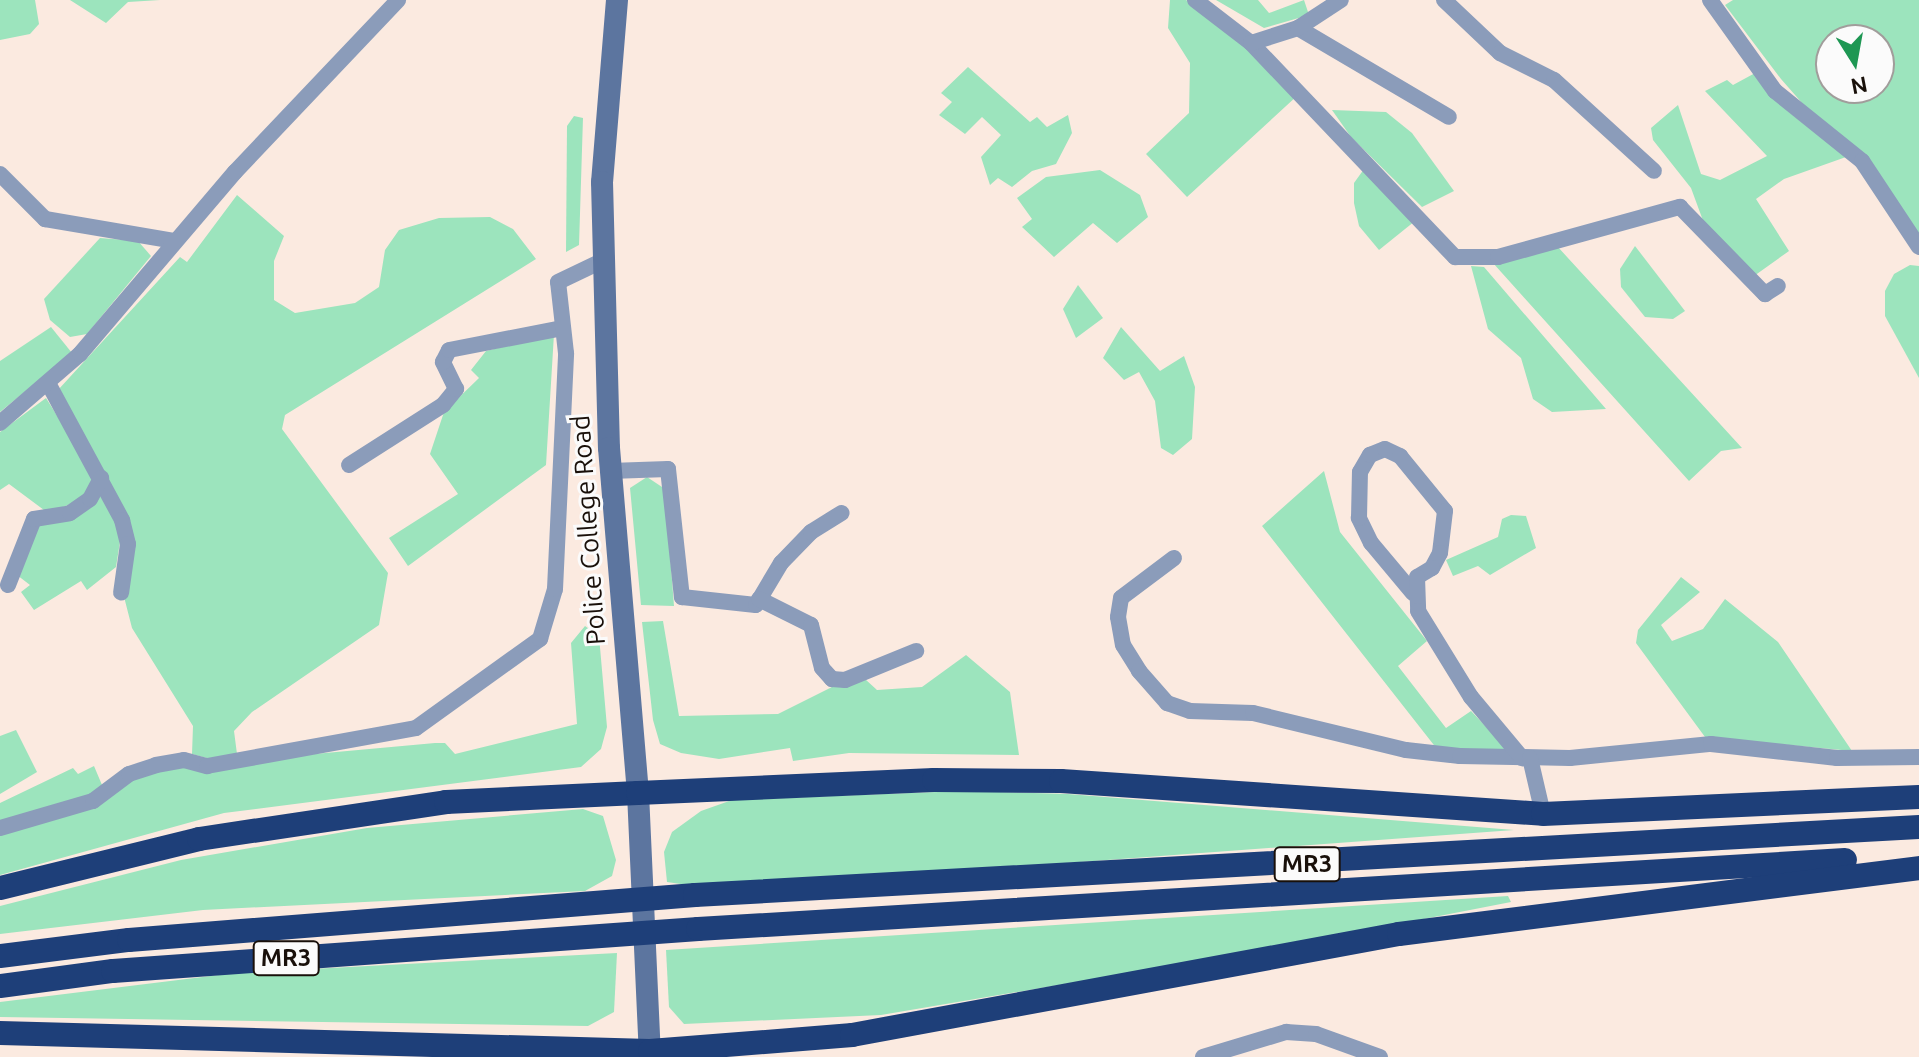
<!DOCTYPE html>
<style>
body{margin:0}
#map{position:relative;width:1919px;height:1057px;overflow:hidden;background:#fbeae0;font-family:Ubuntu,sans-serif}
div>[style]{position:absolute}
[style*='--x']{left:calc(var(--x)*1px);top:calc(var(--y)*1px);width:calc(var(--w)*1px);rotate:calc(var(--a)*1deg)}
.green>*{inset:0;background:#9ce4bd}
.street>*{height:16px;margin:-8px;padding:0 8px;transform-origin:8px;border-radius:8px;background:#8b9cba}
.secondary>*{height:22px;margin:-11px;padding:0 11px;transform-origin:11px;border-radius:11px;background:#5c759f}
.highway>*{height:24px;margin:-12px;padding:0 12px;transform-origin:12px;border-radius:12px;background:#1e3f79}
span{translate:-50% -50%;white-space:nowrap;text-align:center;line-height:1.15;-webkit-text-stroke:6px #fbfbfb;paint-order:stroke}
.shield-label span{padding:2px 6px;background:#fbfbfb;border:2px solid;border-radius:6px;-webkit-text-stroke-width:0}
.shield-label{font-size:24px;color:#19100a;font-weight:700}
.street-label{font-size:26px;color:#19100a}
.north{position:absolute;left:1815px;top:24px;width:80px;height:80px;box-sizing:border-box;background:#fbfbfb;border:2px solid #a19d9b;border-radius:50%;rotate:169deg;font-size:22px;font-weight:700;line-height:32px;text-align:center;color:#19100a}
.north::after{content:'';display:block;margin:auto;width:28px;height:36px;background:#1e9753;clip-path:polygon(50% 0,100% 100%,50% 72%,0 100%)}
</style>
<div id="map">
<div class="green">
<div style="clip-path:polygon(0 0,35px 0,39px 24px,30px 34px,0 40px)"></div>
<div style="clip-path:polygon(70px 0,160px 0,128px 2px,106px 23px)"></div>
<div style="clip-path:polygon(1170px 0,1186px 0,1207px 14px,1298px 95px,1187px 197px,1146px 154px,1189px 113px,1190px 63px,1168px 28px)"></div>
<div style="clip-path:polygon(1216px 0,1258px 0,1269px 13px,1304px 0,1309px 15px,1264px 28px)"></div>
<div style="clip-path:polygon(evenodd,1733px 0,1919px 0,1919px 236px,1781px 79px,1725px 5px,1733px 0,1831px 40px,1879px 40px,1879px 88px,1831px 88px,1831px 40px)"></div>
<div style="clip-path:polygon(968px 67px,1030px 122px,1037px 117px,1047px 127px,1068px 115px,1072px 133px,1056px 164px,1032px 171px,1012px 187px,998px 178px,990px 185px,981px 157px,1001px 135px,982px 117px,965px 134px,939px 115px,952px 102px,941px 93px)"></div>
<div style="clip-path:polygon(1757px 72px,1789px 112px,1846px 157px,1784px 179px,1756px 199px,1789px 251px,1754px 276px,1705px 226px,1691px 188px,1653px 140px,1651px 128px,1678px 105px,1701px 174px,1720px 180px,1767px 156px,1705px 91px,1727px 80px,1733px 85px)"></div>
<div style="clip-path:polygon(1332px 110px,1386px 112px,1412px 133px,1454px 191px,1422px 207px,1351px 137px)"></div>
<div style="clip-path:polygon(574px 116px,583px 118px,579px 245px,566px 252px,567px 126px)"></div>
<div style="clip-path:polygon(1364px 169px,1415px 221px,1379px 250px,1359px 226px,1354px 203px,1354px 183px)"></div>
<div style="clip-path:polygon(1100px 170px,1140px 195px,1148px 217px,1117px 243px,1093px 223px,1054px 257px,1022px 227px,1032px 219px,1017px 198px,1046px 177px)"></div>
<div style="clip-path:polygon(237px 195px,284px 236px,274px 261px,274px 300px,295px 313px,355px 303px,379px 287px,385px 250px,399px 230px,439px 218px,490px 217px,513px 229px,536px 259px,285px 415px,282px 429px,388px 573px,379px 625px,252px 712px,234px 731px,237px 754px,214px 760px,192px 754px,193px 726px,132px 628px,122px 589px,129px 518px,58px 390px,180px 257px,187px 262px)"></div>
<div style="clip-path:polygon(100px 238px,138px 241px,151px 256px,87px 334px,70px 337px,50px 320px,44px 299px)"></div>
<div style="clip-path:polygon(1557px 246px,1742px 448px,1721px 451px,1689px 481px,1493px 263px)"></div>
<div style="clip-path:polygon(1635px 246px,1685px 311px,1673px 319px,1645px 317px,1621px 287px,1620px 269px)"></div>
<div style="clip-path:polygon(1910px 265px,1919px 266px,1919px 378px,1885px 316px,1885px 291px,1894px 274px)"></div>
<div style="clip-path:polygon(1471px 266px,1484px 267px,1606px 409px,1552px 412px,1533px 399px,1521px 358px,1488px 329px)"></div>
<div style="clip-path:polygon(1078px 285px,1103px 318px,1076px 338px,1063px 309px)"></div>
<div style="clip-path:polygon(51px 327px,72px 353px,0 412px,0 361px)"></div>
<div style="clip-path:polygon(1121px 327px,1160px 371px,1184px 356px,1195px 387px,1192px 439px,1173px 455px,1161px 448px,1155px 401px,1139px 372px,1124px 380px,1103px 358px)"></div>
<div style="clip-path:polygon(554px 334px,546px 465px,408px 566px,389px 538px,458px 494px,430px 454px,444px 412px,479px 378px,471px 370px,486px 351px)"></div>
<div style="clip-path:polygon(46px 398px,94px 475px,83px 499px,48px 513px,9px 484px,0 490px,0 432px)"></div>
<div style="clip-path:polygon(1324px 471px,1340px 532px,1427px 641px,1398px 666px,1446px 728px,1471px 711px,1511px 753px,1437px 749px,1262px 526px)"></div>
<div style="clip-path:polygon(647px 477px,665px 489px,674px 606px,641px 605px,630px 488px)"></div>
<div style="clip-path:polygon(101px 489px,122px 529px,116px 567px,87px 590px,81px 581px,34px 610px,21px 592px,30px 585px,17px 575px,38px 525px)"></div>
<div style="clip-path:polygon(1511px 515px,1526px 516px,1536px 548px,1490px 575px,1478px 566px,1453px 576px,1446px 560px,1498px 537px,1502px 519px)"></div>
<div style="clip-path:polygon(1681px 577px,1700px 592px,1661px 625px,1672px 641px,1703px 629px,1725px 599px,1778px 642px,1852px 751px,1705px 737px,1636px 643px,1638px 630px)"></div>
<div style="clip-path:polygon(663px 621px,679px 716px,778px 714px,834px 686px,865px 679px,877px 690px,922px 687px,966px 655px,1010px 692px,1019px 755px,849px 753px,793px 761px,790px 748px,719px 759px,681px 753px,660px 744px,653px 720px,642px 622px)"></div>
<div style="clip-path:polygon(585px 626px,599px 636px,607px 727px,601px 749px,581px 767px,224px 813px,0 875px,0 833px,162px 768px,435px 743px,445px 743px,455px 754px,577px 724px,571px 643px)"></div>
<div style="clip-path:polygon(16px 730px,37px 772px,0 794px,0 736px)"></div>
<div style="clip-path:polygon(94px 766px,102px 785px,98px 792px,0 824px,0 803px,73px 768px,78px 774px)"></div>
<div style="clip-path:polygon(962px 791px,1068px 794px,1514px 830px,875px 877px,701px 887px,667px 882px,664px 852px,672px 832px,701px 811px,732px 800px)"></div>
<div style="clip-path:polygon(583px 809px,603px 816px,616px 860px,612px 876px,585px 891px,203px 910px,0 934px,0 906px,181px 860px,367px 828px)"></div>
<div style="clip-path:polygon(1508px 896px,1511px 902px,1254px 952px,881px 1015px,684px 1024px,669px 1007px,666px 950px)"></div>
<div style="clip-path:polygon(617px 953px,614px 1012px,588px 1026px,0 1017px,0 1002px,235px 973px)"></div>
</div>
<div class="street">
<div style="--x:1195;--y:0;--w:71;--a:37.5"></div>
<div style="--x:1251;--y:43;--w:296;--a:46.4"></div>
<div style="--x:1455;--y:257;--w:43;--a:0"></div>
<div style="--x:1498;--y:257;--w:189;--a:-15.4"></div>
<div style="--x:1680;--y:207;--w:122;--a:45.7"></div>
<div style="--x:1765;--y:294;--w:15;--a:-32"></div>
<div style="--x:1444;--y:0;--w:77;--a:43.4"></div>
<div style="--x:1500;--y:53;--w:60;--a:26.6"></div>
<div style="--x:1554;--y:80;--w:135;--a:42.3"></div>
<div style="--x:1710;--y:0;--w:112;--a:54.5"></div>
<div style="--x:1775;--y:91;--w:112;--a:38.8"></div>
<div style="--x:1862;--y:161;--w:103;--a:56.5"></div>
<div style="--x:1298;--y:28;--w:175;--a:30.5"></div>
<div style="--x:1251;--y:43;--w:49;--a:-17.7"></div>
<div style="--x:1298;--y:28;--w:51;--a:-33.1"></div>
<div style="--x:0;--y:174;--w:64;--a:45"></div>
<div style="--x:45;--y:219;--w:132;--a:9.6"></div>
<div style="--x:48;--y:383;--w:156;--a:61.6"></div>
<div style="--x:122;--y:520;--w:25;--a:76"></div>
<div style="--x:128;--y:544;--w:49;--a:98.1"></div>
<div style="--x:0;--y:423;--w:106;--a:-40.8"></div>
<div style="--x:80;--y:354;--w:239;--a:-49.6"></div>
<div style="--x:235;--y:172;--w:237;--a:-46.5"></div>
<div style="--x:349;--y:465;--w:112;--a:-32.6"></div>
<div style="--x:443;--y:405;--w:21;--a:-51"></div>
<div style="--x:456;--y:389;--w:30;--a:-116"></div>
<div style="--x:443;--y:362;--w:13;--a:-63"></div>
<div style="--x:449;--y:350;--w:115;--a:-11"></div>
<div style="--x:610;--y:471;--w:58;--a:-2"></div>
<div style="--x:668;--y:469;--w:129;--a:83.8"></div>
<div style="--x:682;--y:597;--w:74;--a:6.2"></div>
<div style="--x:756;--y:605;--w:49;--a:-59.2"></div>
<div style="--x:781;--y:563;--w:43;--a:-45.9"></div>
<div style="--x:811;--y:532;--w:36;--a:-32"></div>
<div style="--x:1174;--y:558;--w:66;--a:143"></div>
<div style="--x:1121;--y:598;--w:19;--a:99"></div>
<div style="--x:1118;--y:617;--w:28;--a:80"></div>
<div style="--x:1123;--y:645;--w:31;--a:58"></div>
<div style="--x:1139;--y:671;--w:43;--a:48.8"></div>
<div style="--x:1167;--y:703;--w:24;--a:19"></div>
<div style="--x:1190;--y:711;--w:63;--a:1.8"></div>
<div style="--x:1253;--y:713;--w:157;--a:13.6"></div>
<div style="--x:1406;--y:750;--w:54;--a:6.3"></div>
<div style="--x:1460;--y:756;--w:110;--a:1"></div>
<div style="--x:1570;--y:758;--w:142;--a:-5.7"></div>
<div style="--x:1711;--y:744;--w:127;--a:6.3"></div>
<div style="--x:1837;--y:758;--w:82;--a:-0.7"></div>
<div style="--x:8;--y:585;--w:71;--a:-68.5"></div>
<div style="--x:34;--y:519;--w:36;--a:-9"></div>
<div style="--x:70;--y:513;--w:24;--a:-35"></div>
<div style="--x:90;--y:499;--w:24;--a:-62"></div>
<div style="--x:1413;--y:593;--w:65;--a:-130"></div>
<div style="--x:1371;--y:543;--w:28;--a:-116"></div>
<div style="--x:1359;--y:518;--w:46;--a:-88.8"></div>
<div style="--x:1360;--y:472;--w:20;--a:-60"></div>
<div style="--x:1370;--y:455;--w:16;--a:-22"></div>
<div style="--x:1385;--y:449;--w:17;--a:25"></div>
<div style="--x:1400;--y:456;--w:71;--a:50.7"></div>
<div style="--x:1445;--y:511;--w:42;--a:96.8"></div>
<div style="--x:1440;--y:553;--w:17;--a:118"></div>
<div style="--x:1432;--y:568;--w:17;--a:149"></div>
<div style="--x:1417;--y:577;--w:34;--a:88"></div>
<div style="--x:1418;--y:611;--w:101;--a:58.4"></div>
<div style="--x:1471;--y:697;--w:80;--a:50.1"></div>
<div style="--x:759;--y:599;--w:58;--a:26.6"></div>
<div style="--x:811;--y:625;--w:44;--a:75.7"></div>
<div style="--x:822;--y:668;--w:15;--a:48"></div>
<div style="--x:832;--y:679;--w:13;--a:4"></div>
<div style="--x:845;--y:680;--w:77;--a:-22.2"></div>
<div style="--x:1530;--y:758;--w:57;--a:76.9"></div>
<div style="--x:0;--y:828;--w:97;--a:-16.2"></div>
<div style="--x:93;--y:801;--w:45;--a:-36.9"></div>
<div style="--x:129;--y:774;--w:28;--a:-18"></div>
<div style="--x:156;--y:765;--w:28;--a:-10"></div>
<div style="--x:184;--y:760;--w:24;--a:15"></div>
<div style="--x:207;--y:766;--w:212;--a:-10.3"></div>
<div style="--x:416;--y:728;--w:153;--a:-35.7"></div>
<div style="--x:540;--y:639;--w:52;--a:-73.3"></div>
<div style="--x:555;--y:589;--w:236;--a:-87.3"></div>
<div style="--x:566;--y:353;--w:71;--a:-96.4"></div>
<div style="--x:558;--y:282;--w:51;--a:-25.6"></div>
<div style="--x:1203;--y:1057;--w:87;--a:-16.8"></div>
<div style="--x:1286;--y:1032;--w:30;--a:4"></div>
<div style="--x:1316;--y:1034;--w:68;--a:19.8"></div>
</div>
<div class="secondary">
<div style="--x:617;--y:0;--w:183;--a:94.7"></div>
<div style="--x:602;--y:182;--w:266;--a:88.5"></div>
<div style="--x:609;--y:448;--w:346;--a:85.2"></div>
<div style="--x:638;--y:793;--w:264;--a:87.4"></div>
</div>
<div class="highway">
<div style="--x:0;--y:888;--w:205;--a:-13.8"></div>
<div style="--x:199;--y:839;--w:250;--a:-8.5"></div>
<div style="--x:446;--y:802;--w:192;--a:-2.7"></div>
<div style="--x:638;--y:793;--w:296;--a:-2.5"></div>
<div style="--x:934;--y:780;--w:127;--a:0.5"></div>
<div style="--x:1061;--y:781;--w:483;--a:3.9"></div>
<div style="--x:1543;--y:814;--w:376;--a:-2.6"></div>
<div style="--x:0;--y:956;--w:130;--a:-7.1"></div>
<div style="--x:129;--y:940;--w:568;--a:-4.55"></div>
<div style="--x:695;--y:895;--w:1226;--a:-3.18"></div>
<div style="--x:0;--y:986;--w:114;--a:-7.6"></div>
<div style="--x:113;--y:971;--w:587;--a:-4.11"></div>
<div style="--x:698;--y:929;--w:1149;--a:-3.44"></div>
<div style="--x:0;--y:1033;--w:650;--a:1.59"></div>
<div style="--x:650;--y:1051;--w:203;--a:-4.5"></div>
<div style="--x:852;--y:1035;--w:556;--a:-10.46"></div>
<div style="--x:1399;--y:934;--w:524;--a:-7.23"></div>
</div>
<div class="shield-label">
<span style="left:1307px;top:864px">MR3</span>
<span style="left:286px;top:958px">MR3</span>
</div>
<div class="street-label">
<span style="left:588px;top:530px;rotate:-94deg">Police College Road</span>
</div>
<div class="north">N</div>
</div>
